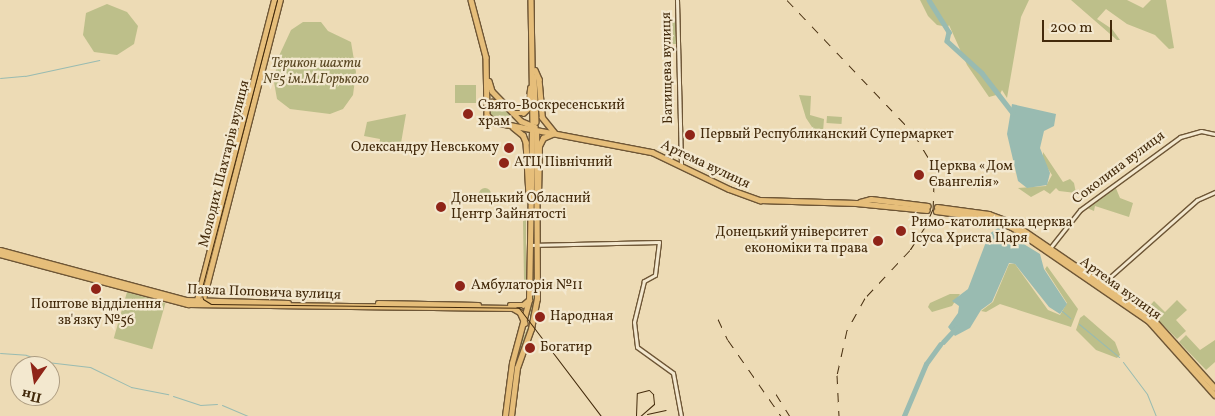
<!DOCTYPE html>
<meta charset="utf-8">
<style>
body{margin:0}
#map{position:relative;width:1215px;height:416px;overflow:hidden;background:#eddbb5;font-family:Vollkorn,serif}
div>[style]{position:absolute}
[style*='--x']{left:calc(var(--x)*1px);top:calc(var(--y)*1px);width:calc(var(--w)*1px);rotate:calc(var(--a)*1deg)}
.green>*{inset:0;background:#bdbf8a;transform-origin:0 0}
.round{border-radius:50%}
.water>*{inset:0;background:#99bbb1}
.stream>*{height:1px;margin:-0.5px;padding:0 0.5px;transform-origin:0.5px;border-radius:0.5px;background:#99bbb1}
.river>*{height:4.5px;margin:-2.25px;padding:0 2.25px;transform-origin:2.25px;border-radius:2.25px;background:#99bbb1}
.roads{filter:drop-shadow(1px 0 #6e5636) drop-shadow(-1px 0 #6e5636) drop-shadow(0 1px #6e5636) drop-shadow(0 -1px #6e5636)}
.minor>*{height:3px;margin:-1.5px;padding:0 1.5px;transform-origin:1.5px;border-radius:1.5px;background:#f3e8cf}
.major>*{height:4.5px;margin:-2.25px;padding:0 2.25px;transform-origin:2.25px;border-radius:2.25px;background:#e6be7a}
.tram>*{height:1px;margin:-0.5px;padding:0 0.5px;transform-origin:0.5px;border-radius:0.5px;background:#432a0b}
.rail>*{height:1px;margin-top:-0.5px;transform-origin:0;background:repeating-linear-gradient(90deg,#432a0b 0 9px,transparent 0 18px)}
.dots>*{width:14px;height:14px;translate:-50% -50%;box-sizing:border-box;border:2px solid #f3e8cf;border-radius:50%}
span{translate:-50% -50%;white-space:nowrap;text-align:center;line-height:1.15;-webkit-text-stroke:4.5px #f3e8cf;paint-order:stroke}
.park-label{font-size:14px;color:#5b4824;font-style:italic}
.street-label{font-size:14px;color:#432a0b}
.poi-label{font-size:14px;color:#432a0b}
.left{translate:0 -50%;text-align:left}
.right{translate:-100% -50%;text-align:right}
.north{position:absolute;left:10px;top:356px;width:50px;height:50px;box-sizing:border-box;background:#f3e8cf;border:1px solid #ad9c81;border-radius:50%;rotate:193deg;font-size:14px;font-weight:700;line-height:20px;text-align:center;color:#432a0b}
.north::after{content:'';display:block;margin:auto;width:18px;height:22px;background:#8f2418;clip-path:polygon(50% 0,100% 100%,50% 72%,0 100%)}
.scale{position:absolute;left:1042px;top:20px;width:70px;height:22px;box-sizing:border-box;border:2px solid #432a0b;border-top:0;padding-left:6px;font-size:15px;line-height:18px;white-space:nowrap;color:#432a0b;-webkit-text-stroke:4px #f3e8cf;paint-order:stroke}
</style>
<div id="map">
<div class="green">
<div style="clip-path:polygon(920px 0,1029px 0,1021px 17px,1007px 98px,1002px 90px,1000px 94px,989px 97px,967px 65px,949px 25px,948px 27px,937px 25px,928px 16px)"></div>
<div style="clip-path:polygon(1071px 0,1127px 0,1143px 8px,1151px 0,1166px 0,1174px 48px,1169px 49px,1155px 35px,1127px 24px,1106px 9px,1097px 19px,1112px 29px,1120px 40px,1117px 40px)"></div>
<div style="clip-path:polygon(107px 4px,127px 12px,138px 26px,134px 44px,117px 55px,94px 52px,83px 35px,86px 13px)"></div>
<div style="clip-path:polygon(676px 21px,677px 44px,672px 44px,672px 22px)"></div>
<div style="clip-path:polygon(303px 22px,321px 22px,328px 31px,351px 42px,356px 72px,353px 95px,343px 109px,330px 114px,290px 109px,277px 99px,274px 82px,278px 58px,291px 30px)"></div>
<div style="left:476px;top:85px;width:18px;height:21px;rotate:90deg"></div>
<div style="clip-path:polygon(799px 95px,811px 96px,810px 115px,824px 119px,823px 132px,840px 138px,818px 136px,806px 118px)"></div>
<div style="clip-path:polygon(495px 104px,503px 106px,512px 116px,509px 122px,494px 120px,489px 114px)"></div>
<div style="clip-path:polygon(406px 114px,400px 149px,379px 146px,380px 139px,364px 136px,367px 122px)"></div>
<div style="left:827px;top:116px;width:15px;height:7px;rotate:4deg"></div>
<div style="clip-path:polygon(1043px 152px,1063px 182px,1070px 179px,1074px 183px,1076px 193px,1059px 191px,1056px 188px,1050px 194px,1044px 190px,1031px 197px,1018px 188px,1046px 186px,1052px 175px,1043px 161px)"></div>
<div style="clip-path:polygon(1115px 186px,1120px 198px,1133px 203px,1129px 217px,1095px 206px,1094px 211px,1087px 208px)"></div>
<div class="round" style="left:479px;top:188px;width:12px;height:12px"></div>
<div style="clip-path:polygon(526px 220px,526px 280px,524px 280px,523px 221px)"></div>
<div style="clip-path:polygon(534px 247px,535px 300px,531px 316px,529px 315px)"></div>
<div style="clip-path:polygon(1009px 264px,1015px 264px,1048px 310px,1060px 315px,1067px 303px,1045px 269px,1047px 266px,1078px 309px,1071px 327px,1000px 304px,986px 312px,981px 311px,993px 302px)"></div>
<div style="left:127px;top:292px;width:40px;height:48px;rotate:16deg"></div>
<div style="clip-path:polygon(950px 294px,960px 294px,952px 306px,932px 312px,928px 307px,930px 303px)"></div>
<div style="clip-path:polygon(1177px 300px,1187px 310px,1176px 320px,1186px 331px,1177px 339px,1147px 309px,1154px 301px,1165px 312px)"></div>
<div style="clip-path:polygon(1084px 315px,1115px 342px,1120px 355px,1117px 358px,1096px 350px,1076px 330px,1080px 318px)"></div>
<div style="clip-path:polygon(529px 324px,530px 327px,514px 366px,517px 353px)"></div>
<div style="clip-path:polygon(1186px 335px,1200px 350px,1215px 340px,1215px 362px,1206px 370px,1179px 342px)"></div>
</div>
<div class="water">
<div style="clip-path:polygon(1012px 104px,1056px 114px,1054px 126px,1044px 131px,1040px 148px,1050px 173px,1047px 185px,1027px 188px,1018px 181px,1007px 134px)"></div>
<div style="clip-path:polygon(998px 228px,1040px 254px,1044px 269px,1067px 304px,1060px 314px,1049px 307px,1015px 264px,1009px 263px,992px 302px,981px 310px,970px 328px,955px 336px,948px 327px,958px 313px,959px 306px,952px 301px,968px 289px,989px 234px)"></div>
</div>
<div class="stream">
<div style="--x:0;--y:78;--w:25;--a:-5"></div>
<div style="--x:25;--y:76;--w:76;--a:-12.2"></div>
<div style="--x:1062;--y:311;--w:11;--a:41"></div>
<div style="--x:1079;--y:324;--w:52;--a:39.5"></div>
<div style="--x:0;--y:353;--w:26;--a:4"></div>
<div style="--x:26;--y:355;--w:22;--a:18"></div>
<div style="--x:47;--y:362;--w:43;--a:6.6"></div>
<div style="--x:90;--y:367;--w:46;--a:26"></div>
<div style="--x:131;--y:387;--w:38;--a:11"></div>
<div style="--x:1123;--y:362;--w:40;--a:53"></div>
<div style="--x:1147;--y:394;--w:24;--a:68"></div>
<div style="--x:173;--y:396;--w:28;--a:18"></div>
<div style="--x:200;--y:405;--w:17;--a:-3"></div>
<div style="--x:222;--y:405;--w:28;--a:23"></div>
</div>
<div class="river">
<div style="--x:929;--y:0;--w:38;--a:58"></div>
<div style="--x:949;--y:32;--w:9;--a:103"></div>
<div style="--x:947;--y:41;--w:47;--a:42.4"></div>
<div style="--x:982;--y:73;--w:51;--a:52.2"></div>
<div style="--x:943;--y:342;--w:19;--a:-47"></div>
<div style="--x:904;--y:416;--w:56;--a:-67.1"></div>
<div style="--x:926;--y:364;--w:24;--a:-54"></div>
</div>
<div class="roads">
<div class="minor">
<div style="--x:677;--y:0;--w:165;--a:88.6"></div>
<div style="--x:530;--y:245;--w:129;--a:-1.3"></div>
<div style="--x:659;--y:242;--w:33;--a:97"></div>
<div style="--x:655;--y:275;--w:13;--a:151"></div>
<div style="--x:644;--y:281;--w:42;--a:103.7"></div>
<div style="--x:634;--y:322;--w:25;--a:83"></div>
<div style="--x:637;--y:347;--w:44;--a:35.8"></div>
<div style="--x:673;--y:373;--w:44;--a:79.5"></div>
<div style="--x:1050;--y:248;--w:48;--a:-51.7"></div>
<div style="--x:1080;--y:210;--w:124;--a:-36.1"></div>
<div style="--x:1180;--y:137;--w:22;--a:-16"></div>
<div style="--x:1201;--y:131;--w:14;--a:12"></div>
<div style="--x:1102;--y:284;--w:127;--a:-41.5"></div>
<div style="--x:1197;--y:200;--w:20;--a:-24"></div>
</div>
<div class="major">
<div style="--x:471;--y:0;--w:59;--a:75.3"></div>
<div style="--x:486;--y:57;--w:58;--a:89"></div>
<div style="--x:487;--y:115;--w:10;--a:45"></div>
<div style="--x:494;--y:122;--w:161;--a:10.8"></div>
<div style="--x:652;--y:152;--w:85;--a:25.7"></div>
<div style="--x:729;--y:189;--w:33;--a:20"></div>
<div style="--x:760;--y:200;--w:96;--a:1.8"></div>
<div style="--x:856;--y:203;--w:71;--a:5.6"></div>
<div style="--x:531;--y:0;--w:122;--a:89.1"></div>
<div style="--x:535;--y:70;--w:10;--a:66"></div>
<div style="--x:539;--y:79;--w:38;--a:85"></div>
<div style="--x:542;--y:117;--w:19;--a:51"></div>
<div style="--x:534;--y:77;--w:45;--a:87.5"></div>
<div style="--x:489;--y:81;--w:10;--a:73"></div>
<div style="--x:492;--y:91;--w:42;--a:46"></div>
<div style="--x:521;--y:121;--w:15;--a:23"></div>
<div style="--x:487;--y:107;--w:7;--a:-45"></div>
<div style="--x:492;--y:102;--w:10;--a:0"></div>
<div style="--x:514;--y:113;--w:9;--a:0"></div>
<div style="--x:523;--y:113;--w:7;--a:-45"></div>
<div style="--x:528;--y:108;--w:20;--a:-84"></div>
<div style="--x:513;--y:127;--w:13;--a:39"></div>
<div style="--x:523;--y:135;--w:8;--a:67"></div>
<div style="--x:526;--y:142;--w:54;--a:86.8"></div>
<div style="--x:538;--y:197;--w:51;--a:-88.9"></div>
<div style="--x:539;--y:146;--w:9;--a:-63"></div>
<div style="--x:543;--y:138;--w:12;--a:-24"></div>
<div style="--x:860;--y:202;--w:11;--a:-15"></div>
<div style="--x:871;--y:199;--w:57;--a:7"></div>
<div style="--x:937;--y:207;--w:52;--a:7.7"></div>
<div style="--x:989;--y:214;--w:26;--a:21"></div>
<div style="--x:1013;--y:223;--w:168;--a:34.4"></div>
<div style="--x:1152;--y:318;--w:94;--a:48"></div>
<div style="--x:936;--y:211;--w:52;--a:7.7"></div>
<div style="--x:988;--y:218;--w:26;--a:21"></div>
<div style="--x:1012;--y:227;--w:166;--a:34.5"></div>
<div style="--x:1149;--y:321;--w:99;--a:48.3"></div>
<div style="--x:0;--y:250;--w:193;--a:15"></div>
<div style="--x:186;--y:300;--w:102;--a:1.7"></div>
<div style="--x:0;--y:254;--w:195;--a:14.9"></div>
<div style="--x:188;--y:304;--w:325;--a:0.7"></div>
<div style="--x:513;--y:308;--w:8;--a:30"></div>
<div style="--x:520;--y:312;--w:12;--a:66"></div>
<div style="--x:202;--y:303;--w:313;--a:-75.6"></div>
<div style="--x:378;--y:303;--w:100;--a:1.1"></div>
<div style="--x:196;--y:304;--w:314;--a:-75.6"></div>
<div style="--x:510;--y:305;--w:13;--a:0"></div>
<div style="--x:523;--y:305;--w:8;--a:-40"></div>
<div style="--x:505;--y:416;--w:53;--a:-82.5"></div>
<div style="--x:512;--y:363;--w:65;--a:-74.9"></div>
<div style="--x:529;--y:300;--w:167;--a:-89"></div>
<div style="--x:511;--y:416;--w:48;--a:-82.9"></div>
<div style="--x:517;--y:368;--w:41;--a:-70.3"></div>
<div style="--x:531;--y:329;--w:31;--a:-79"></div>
<div style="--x:537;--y:299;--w:166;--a:-90.3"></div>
</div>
</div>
<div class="tram">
<div style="--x:277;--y:0;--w:302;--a:104.6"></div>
<div style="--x:201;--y:292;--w:7;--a:74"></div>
<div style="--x:203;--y:299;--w:9;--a:32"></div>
<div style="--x:211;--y:304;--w:308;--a:0.7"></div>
<div style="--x:519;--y:308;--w:136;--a:52.8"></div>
<div style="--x:647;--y:414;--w:19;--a:-12"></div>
<div style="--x:636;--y:416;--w:23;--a:-88"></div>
<div style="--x:637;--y:393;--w:12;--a:-14"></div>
<div style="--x:649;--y:390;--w:6;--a:45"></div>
<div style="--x:653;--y:394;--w:10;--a:84"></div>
<div style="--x:654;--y:404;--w:18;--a:139"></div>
</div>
<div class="rail">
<div style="--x:787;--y:0;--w:185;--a:46.5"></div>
<div style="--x:914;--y:134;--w:29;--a:59"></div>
<div style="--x:929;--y:159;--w:25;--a:78"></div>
<div style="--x:934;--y:183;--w:26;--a:92"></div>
<div style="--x:933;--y:209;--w:20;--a:114"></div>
<div style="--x:925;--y:227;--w:27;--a:123"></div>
<div style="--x:910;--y:250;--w:66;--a:133.2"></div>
<div style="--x:865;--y:298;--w:37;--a:119"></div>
<div style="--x:847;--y:330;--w:46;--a:102.5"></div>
<div style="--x:837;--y:375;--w:41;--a:87.2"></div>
<div style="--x:718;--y:319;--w:23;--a:65"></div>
<div style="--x:728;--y:340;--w:93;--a:55.1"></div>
<div style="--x:776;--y:394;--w:26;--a:58"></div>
</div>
<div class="dots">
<div style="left:468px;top:114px;background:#8f2418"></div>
<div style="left:690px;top:135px;background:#8f2418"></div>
<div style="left:509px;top:148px;background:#8f2418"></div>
<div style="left:504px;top:163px;background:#8f2418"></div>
<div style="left:919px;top:175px;background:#8f2418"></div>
<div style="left:441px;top:207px;background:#8f2418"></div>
<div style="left:901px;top:231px;background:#8f2418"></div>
<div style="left:878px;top:241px;background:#8f2418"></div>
<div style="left:460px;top:286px;background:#8f2418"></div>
<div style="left:96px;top:289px;background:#8f2418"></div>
<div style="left:540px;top:317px;background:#8f2418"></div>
<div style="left:530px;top:348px;background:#8f2418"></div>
</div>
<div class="park-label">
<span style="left:316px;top:72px">Терикон шахти<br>№5 ім.М.Горького</span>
</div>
<div class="street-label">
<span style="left:668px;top:68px;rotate:-91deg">Батищева вулиця</span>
<span style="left:225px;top:164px;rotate:-76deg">Молодих Шахтарів вулиця</span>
<span style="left:705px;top:165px;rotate:25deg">Артема вулиця</span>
<span style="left:1119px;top:168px;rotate:-37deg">Соколина вулиця</span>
<span style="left:1120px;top:289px;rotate:36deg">Артема вулиця</span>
<span style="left:264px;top:293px;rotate:2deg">Павла Поповича вулиця</span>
</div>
<div class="poi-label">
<span class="left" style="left:478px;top:114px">Свято-Воскресенський<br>храм</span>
<span class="left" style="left:700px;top:135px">Первый Республиканский Супермаркет</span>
<span class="right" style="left:499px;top:148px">Олександру Невському</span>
<span class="left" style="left:514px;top:163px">АТЦ Північний</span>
<span class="left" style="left:929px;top:175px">Церква «Дом<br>Євангелія»</span>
<span class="left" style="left:451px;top:207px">Донецький Обласний<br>Центр Зайнятості</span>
<span class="left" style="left:911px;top:231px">Римо-католицька церква<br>Ісуса Христа Царя</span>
<span class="right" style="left:868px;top:241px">Донецький університет<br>економіки та права</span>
<span class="left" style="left:471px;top:286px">Амбулаторія №11</span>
<span style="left:96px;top:313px">Поштове відділення<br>зв'язку №56</span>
<span class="left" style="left:550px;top:317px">Народная</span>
<span class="left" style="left:540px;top:348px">Богатир</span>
</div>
<div class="north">Пн</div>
<div class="scale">200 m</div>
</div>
